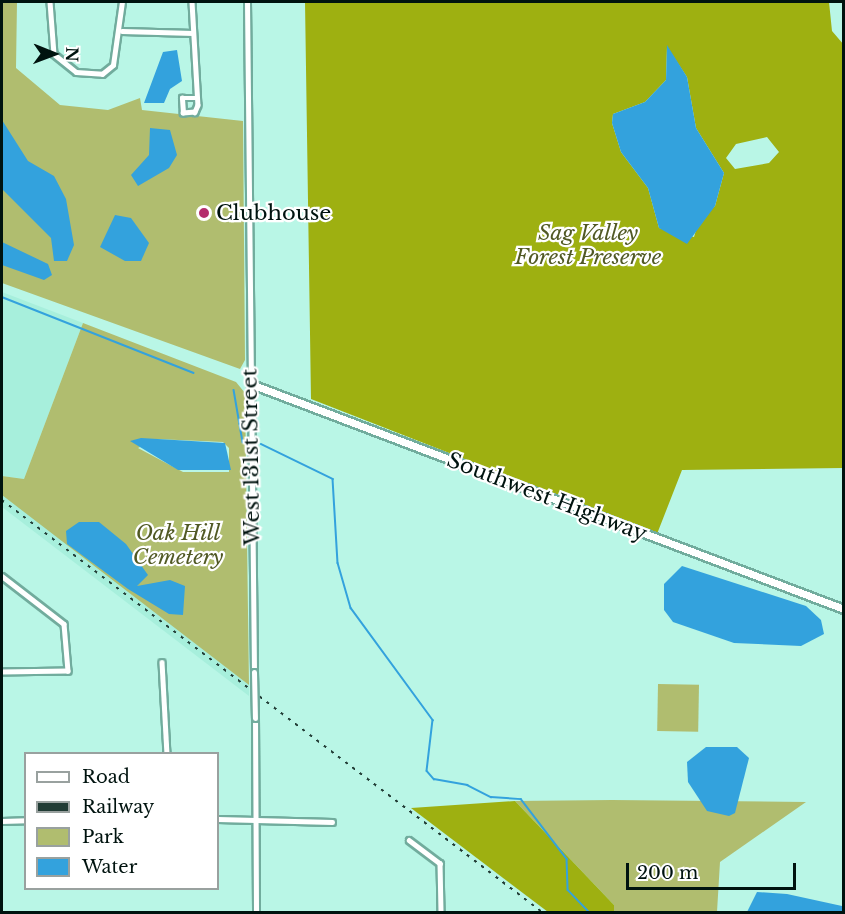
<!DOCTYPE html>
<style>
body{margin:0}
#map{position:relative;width:845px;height:914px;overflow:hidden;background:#b9f6e6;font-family:"Libre Baskerville",serif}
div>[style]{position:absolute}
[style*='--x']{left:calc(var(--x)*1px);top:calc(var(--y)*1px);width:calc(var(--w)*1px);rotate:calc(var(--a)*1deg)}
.built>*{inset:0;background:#a7efdc}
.green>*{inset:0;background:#b0bd6f;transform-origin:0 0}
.forest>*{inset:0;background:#9eb011}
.water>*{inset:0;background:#33a2dd}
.stream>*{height:1.5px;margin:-0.75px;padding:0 0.75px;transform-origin:0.75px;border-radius:0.75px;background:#33a2dd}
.roads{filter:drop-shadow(2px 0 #71ac9d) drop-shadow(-2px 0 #71ac9d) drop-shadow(0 2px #71ac9d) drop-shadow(0 -2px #71ac9d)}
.minor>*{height:4.5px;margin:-2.25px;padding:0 2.25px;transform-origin:2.25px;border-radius:2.25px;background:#fff}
.tertiary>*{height:5px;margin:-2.5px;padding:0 2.5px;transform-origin:2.5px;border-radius:2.5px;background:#fff}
.primary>*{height:7px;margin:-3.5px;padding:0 3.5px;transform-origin:3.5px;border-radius:3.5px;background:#fff}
.rail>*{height:1.5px;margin-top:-0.75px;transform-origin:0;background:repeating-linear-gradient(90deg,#213c35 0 3px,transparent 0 9px)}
.bridges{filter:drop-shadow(2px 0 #71ac9d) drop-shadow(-2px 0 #71ac9d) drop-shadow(0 2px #71ac9d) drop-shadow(0 -2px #71ac9d)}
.tertiary-bridge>*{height:5px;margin:-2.5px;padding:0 2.5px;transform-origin:2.5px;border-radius:2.5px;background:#fff}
.dots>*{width:16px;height:16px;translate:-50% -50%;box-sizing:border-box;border:3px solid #fff;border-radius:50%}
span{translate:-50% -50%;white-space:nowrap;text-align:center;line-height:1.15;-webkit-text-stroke:4.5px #fff;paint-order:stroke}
.poi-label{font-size:21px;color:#00130f}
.left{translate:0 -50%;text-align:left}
.park-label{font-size:21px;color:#515924;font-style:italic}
.street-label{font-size:21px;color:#00130f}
.frame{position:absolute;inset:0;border:3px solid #00130f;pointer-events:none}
.legend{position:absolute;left:24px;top:752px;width:195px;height:138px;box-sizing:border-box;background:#fff;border:2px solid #99a19f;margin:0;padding:8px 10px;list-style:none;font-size:18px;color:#00130f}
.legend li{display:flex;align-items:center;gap:12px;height:30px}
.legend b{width:30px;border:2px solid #99a19f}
.north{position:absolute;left:24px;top:24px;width:60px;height:60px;-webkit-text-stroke:4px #fff;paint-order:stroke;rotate:91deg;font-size:16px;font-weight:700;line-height:24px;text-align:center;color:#00130f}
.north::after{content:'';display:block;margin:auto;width:21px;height:27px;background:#00130f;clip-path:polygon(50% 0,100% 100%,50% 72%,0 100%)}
.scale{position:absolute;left:626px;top:863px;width:170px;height:27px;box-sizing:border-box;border:3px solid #00130f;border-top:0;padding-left:8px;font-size:18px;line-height:21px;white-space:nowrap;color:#00130f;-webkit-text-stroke:4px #fff;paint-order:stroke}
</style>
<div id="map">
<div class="built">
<div style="clip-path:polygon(2px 292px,83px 323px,24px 479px,2px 476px)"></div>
<div style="clip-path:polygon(2px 494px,249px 685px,249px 696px,2px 507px)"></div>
</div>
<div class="green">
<div style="clip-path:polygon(2px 2px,17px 2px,16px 68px,60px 105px,108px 110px,140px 98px,142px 110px,243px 121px,245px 360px,240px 369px,2px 283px)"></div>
<div style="clip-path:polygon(evenodd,83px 323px,236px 382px,245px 393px,249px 685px,2px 495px,2px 476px,24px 479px,83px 323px,156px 439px,223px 442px,229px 448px,229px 472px,183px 472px,138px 448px,156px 439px)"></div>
<div style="left:658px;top:684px;width:41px;height:47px;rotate:1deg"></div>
<div style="clip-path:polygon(515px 801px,612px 800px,806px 802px,720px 862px,717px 912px,614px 912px,614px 905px)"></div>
</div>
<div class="forest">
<div style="clip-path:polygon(evenodd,305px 2px,829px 2px,832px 31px,844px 45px,843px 468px,682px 470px,657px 534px,311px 399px,305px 2px,667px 47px,687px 77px,696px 128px,724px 173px,715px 206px,699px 220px,694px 237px,659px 228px,648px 188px,621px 152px,612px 123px,613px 114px,645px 102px,666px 80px,667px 47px,305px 2px,767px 137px,779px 152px,769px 163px,735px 169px,726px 158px,736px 144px,767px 137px)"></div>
<div style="clip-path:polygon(515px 801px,614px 905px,614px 912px,548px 912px,411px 808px)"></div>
</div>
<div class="water">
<div style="clip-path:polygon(667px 45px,687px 77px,696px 128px,724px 173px,715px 206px,687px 244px,659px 228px,648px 188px,621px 152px,612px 123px,613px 114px,645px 102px,666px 80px)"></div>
<div style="clip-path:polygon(177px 50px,182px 81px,170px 89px,164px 103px,144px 103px,163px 52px)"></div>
<div style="clip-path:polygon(2px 120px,28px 161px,54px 176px,66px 199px,74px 245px,67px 261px,54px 261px,51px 238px,2px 189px)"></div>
<div style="clip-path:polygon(150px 128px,170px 130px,177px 155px,169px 168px,138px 186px,131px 175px,149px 155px)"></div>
<div style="clip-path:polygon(115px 215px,131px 218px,149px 243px,141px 261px,125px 261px,100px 247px)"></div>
<div style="clip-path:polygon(2px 242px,48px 264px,52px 275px,44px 280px,2px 265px)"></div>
<div style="clip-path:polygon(141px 438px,225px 443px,231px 470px,178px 470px,130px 441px)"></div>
<div style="clip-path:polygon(79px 522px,99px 522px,126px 544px,148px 575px,137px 586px,170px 580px,185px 586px,183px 615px,169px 614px,128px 589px,67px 544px,66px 531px)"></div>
<div style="clip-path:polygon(682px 566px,806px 606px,821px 620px,824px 634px,801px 646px,734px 643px,673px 622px,664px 610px,664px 584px)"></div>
<div style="clip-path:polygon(706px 747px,737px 747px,749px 758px,735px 813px,729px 816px,707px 811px,688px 782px,687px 762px)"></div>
<div style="clip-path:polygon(757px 892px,787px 894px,842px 906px,843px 911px,747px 912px)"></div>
</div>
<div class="stream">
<div style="--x:2;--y:297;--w:206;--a:21.6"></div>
<div style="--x:234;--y:390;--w:53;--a:80.2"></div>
<div style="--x:261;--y:444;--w:80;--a:25.9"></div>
<div style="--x:333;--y:479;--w:84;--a:86.6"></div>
<div style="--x:338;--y:563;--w:47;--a:73.9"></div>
<div style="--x:351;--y:608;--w:139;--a:53.8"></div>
<div style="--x:433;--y:720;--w:51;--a:96.7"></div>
<div style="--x:427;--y:771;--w:11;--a:49"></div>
<div style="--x:434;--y:779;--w:34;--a:10"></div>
<div style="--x:467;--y:785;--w:27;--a:27"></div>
<div style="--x:491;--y:797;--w:30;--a:4"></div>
<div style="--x:521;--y:799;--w:76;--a:52.5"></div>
<div style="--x:567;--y:859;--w:31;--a:88"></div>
<div style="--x:568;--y:890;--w:30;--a:46"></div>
</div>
<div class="roads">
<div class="minor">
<div style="--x:50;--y:2;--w:52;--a:85.6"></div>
<div style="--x:54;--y:54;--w:28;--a:39"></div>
<div style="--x:76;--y:72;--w:26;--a:4"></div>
<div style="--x:102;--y:74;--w:14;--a:-39"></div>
<div style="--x:113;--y:65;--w:64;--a:-81.9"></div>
<div style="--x:192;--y:2;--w:103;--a:86.7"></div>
<div style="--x:198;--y:105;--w:8;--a:113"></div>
<div style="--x:195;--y:112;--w:12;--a:175"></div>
<div style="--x:183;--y:113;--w:15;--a:-94"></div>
<div style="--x:182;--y:98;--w:13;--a:0"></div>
<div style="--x:122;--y:31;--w:71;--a:1.6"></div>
<div style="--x:2;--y:576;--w:78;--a:37.7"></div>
<div style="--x:64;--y:624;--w:47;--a:85.1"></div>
<div style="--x:68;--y:671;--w:66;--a:179.1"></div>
<div style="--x:162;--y:662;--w:92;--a:86.9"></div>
<div style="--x:218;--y:819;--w:114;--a:1.5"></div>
<div style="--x:2;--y:821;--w:24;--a:-2"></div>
<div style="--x:409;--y:840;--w:39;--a:37"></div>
<div style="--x:440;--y:863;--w:49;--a:88.8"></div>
</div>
<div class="tertiary">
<div style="--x:247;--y:2;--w:670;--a:89.4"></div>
<div style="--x:255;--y:718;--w:194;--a:89.7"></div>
</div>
<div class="primary">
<div style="--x:251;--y:384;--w:634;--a:20.78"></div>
</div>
</div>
<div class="rail">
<div style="--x:2;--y:500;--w:679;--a:37.34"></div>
</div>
<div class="bridges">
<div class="tertiary-bridge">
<div style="--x:254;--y:672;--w:46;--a:88.8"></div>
</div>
</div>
<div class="dots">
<div style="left:204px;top:213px;background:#b52d6d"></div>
</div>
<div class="poi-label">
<span class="left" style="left:216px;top:213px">Clubhouse</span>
</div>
<div class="park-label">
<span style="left:588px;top:245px">Sag Valley<br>Forest Preserve</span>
<span style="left:178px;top:545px">Oak Hill<br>Cemetery</span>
</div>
<div class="street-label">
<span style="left:251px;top:457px;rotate:-91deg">West 131st Street</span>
<span style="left:547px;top:497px;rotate:21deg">Southwest Highway</span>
</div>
<div class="frame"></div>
<ul class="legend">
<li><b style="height:8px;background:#fff"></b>Road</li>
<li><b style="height:8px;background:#213c35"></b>Railway</li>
<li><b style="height:16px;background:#b0bd6f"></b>Park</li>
<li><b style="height:16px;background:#33a2dd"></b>Water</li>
</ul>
<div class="north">N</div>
<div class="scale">200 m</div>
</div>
